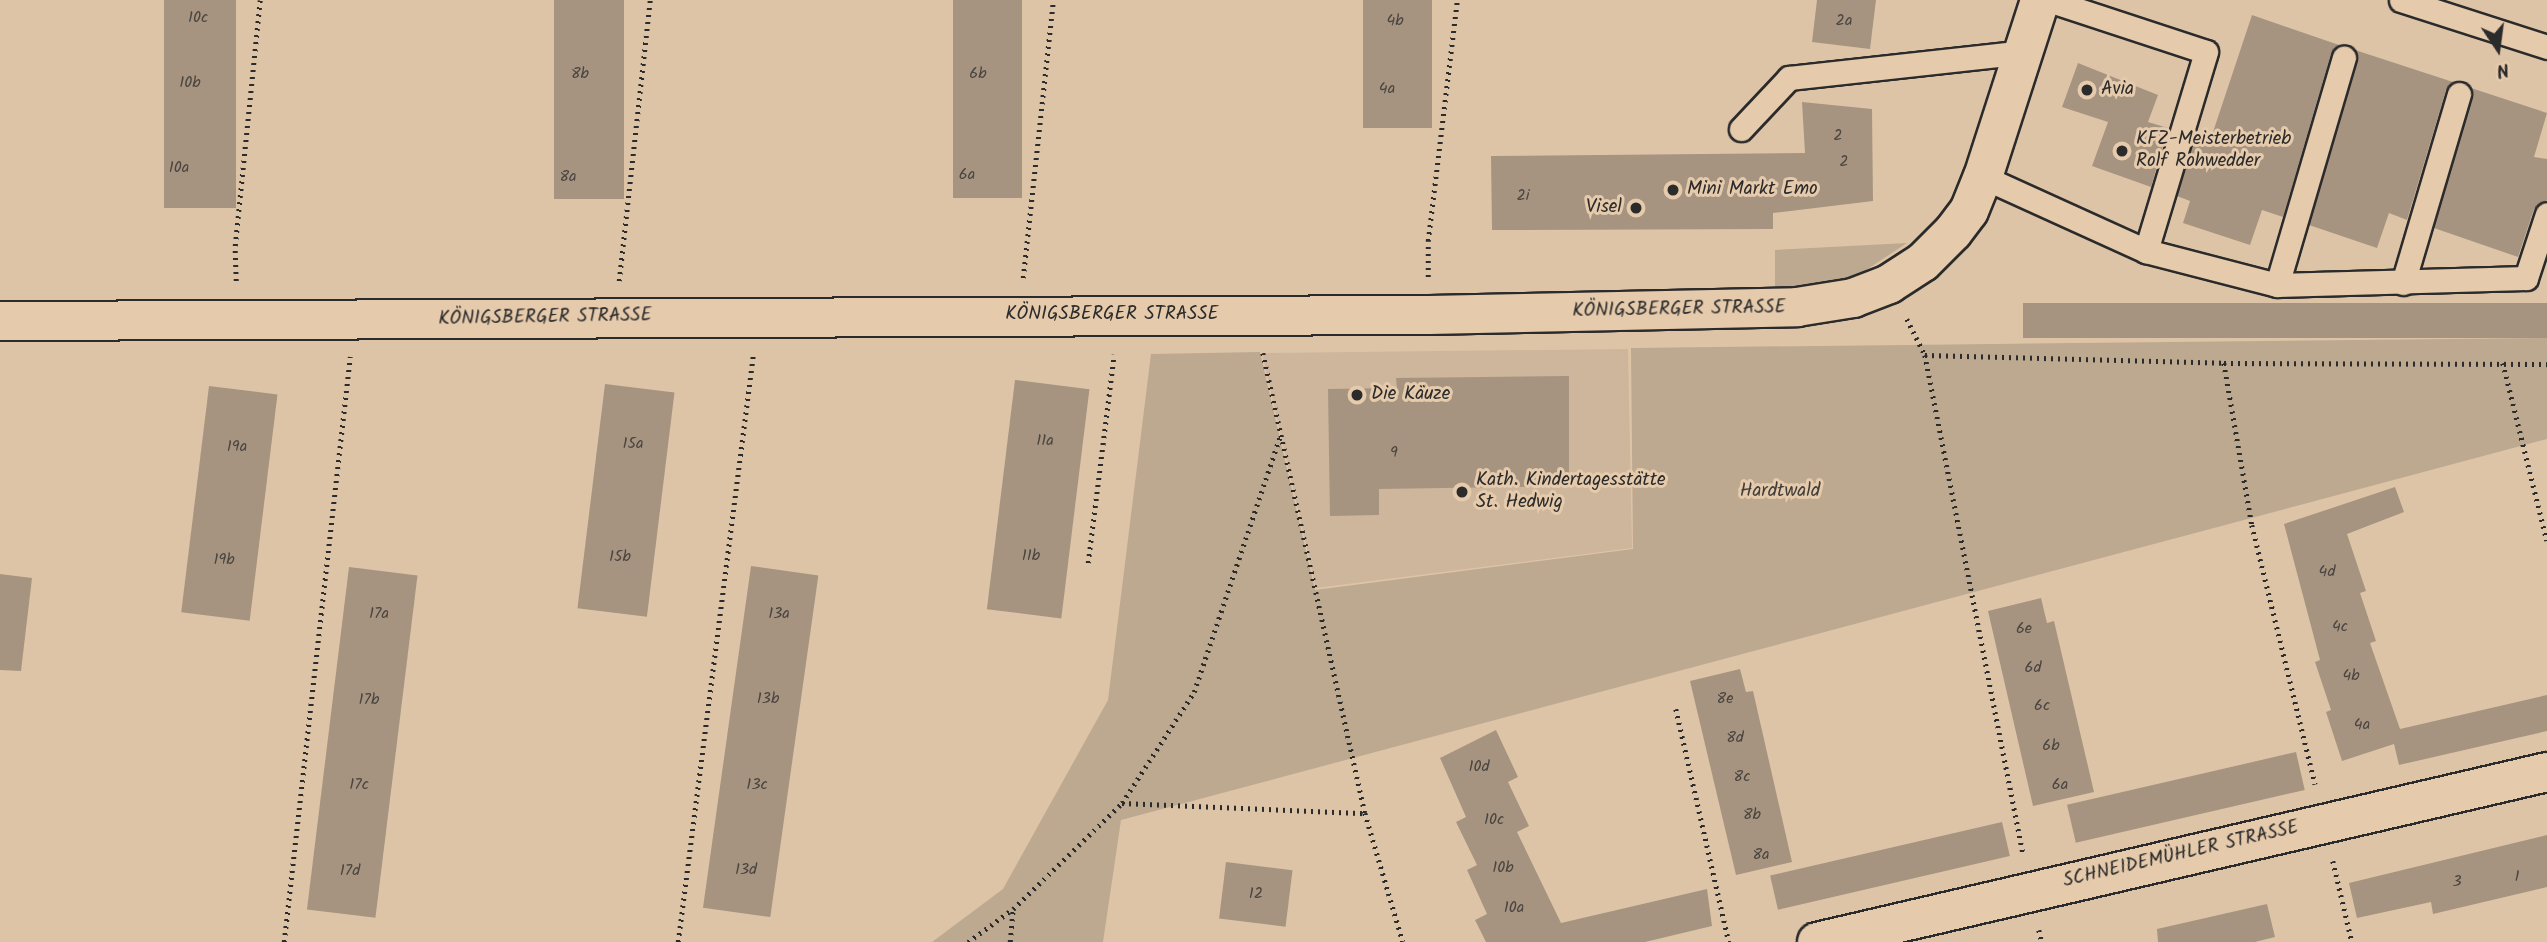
<!DOCTYPE html>
<meta charset="utf-8">
<style>
body{margin:0}
#map{position:relative;width:2547px;height:942px;overflow:hidden;background:#dec4a7;font-family:Kalam,sans-serif}
div>[style]{position:absolute}
[style*='--x']{left:calc(var(--x)*1px);top:calc(var(--y)*1px);width:calc(var(--w)*1px);rotate:calc(var(--a)*1deg)}
.built>*{inset:0;background:#cdb69b}
.green>*{inset:0;background:#bda890}
.building>*{inset:0;background:#a69480;transform-origin:0 0}
.path>*{height:4.5px;margin-top:-2.25px;transform-origin:0;background:repeating-linear-gradient(90deg,#2b2b2b 0 2px,transparent 0 7px)}
.roads{filter:drop-shadow(2px 0 #2b2b2b) drop-shadow(-2px 0 #2b2b2b) drop-shadow(0 2px #2b2b2b) drop-shadow(0 -2px #2b2b2b)}
.service>*{height:23px;margin:-11.5px;padding:0 11.5px;transform-origin:11.5px;border-radius:11.5px;background:#e5caac}
.minor>*{height:38px;margin:-19px;padding:0 19px;transform-origin:19px;border-radius:19px;background:#e5caac}
.dots>*{width:19px;height:19px;translate:-50% -50%;box-sizing:border-box;border:4px solid #e5caac;border-radius:50%}
span{translate:-50% -50%;white-space:nowrap;text-align:center;line-height:1.15;-webkit-text-stroke:6px #e5caac;paint-order:stroke}
.number-label{font-size:16px;color:#4a4540}
.number-label span{-webkit-text-stroke-width:0}
.poi-label{font-size:19px;color:#2b2b2b}
.left{translate:0 -50%;text-align:left}
.right{translate:-100% -50%;text-align:right}
.street-label{font-size:19px;color:#2b2b2b}
.park-label{font-size:19px;color:#413e3a}
.north{position:absolute;left:2463px;top:14px;width:70px;height:70px;-webkit-text-stroke:5px #e5caac;paint-order:stroke;rotate:167deg;font-size:19px;font-weight:700;line-height:28px;text-align:center;color:#2b2b2b}
.north::after{content:'';display:block;margin:auto;width:24px;height:32px;background:#2b2b2b;clip-path:polygon(50% 0,100% 100%,50% 72%,0 100%)}
</style>
<div id="map">
<div class="built">
<div style="clip-path:polygon(1628px 349px,1632px 548px,1316px 588px,1262px 353px)"></div>
</div>
<div class="green">
<div style="clip-path:polygon(1907px 243px,1863px 272px,1836px 282px,1775px 290px,1775px 250px)"></div>
<div style="clip-path:polygon(2547px 338px,2547px 439px,1121px 820px,1103px 942px,932px 942px,1003px 889px,1108px 700px,1151px 354px,1260px 352px,1315px 590px,1633px 549px,1631px 348px)"></div>
</div>
<div class="building">
<div style="left:164px;top:0;width:72px;height:208px"></div>
<div style="left:554px;top:0;width:70px;height:199px"></div>
<div style="left:953px;top:0;width:69px;height:198px"></div>
<div style="left:1363px;top:0;width:69px;height:128px"></div>
<div style="clip-path:polygon(1817px 0,1876px 0,1870px 49px,1812px 42px)"></div>
<div style="clip-path:polygon(2252px 15px,2339px 45px,2331px 54px,2283px 217px,2262px 210px,2250px 245px,2183px 223px,2190px 201px,2177px 196px,2195px 137px,2210px 141px)"></div>
<div style="clip-path:polygon(2355px 50px,2453px 82px,2446px 90px,2407px 220px,2389px 213px,2377px 248px,2309px 225px,2357px 62px)"></div>
<div style="clip-path:polygon(2078px 63px,2158px 95px,2148px 122px,2168px 128px,2151px 187px,2092px 166px,2108px 122px,2062px 107px)"></div>
<div style="clip-path:polygon(2471px 88px,2547px 113px,2534px 157px,2547px 159px,2547px 200px,2534px 209px,2518px 257px,2434px 228px,2472px 98px)"></div>
<div style="clip-path:polygon(1802px 102px,1872px 109px,1873px 201px,1773px 213px,1773px 229px,1492px 230px,1491px 156px,1805px 153px)"></div>
<div style="left:2547px;top:303px;width:35px;height:524px;rotate:90deg"></div>
<div style="clip-path:polygon(1569px 376px,1569px 486px,1379px 489px,1379px 515px,1330px 516px,1328px 389px,1397px 388px,1396px 378px)"></div>
<div style="left:1015px;top:380px;width:75px;height:231px;rotate:7deg"></div>
<div style="left:605px;top:384px;width:70px;height:226px;rotate:7deg"></div>
<div style="left:209px;top:386px;width:69px;height:228px;rotate:7deg"></div>
<div style="clip-path:polygon(2395px 487px,2404px 512px,2347px 534px,2366px 591px,2360px 593px,2376px 641px,2370px 643px,2400px 729px,2547px 695px,2547px 731px,2399px 765px,2394px 744px,2342px 761px,2326px 712px,2331px 710px,2315px 662px,2320px 660px,2284px 524px)"></div>
<div style="left:751px;top:566px;width:68px;height:345px;rotate:8deg"></div>
<div style="left:349px;top:567px;width:69px;height:345px;rotate:7deg"></div>
<div style="clip-path:polygon(0 574px,32px 578px,21px 671px,0 670px)"></div>
<div style="clip-path:polygon(2041px 598px,2047px 623px,2054px 621px,2094px 792px,2033px 806px,1988px 611px)"></div>
<div style="clip-path:polygon(1740px 669px,1746px 692px,1753px 691px,1792px 862px,1736px 875px,1690px 681px)"></div>
<div style="clip-path:polygon(1496px 730px,1518px 777px,1508px 782px,1529px 826px,1517px 832px,1561px 923px,1707px 889px,1712px 926px,1645px 942px,1486px 942px,1475px 920px,1487px 914px,1467px 870px,1477px 865px,1456px 822px,1466px 817px,1440px 758px)"></div>
<div style="left:2296px;top:752px;width:39px;height:235px;rotate:77deg"></div>
<div style="left:2002px;top:822px;width:35px;height:238px;rotate:77deg"></div>
<div style="clip-path:polygon(2547px 835px,2547px 887px,2433px 914px,2431px 902px,2357px 918px,2349px 883px)"></div>
<div style="left:1226px;top:862px;width:67px;height:57px;rotate:7deg"></div>
<div style="clip-path:polygon(2267px 904px,2275px 937px,2255px 942px,2158px 942px,2157px 929px)"></div>
</div>
<div class="path">
<div style="--x:1428;--y:277;--w:36;--a:-90"></div>
<div style="--x:1428;--y:241;--w:243;--a:-83.1"></div>
<div style="--x:1023;--y:278;--w:280;--a:-83.8"></div>
<div style="--x:236;--y:281;--w:35;--a:-92"></div>
<div style="--x:235;--y:246;--w:247;--a:-84.2"></div>
<div style="--x:619;--y:281;--w:283;--a:-83.7"></div>
<div style="--x:1907;--y:319;--w:40;--a:63.4"></div>
<div style="--x:1925;--y:355;--w:508;--a:78.87"></div>
<div style="--x:1263;--y:353;--w:471;--a:77.5"></div>
<div style="--x:1365;--y:813;--w:134;--a:73.6"></div>
<div style="--x:1925;--y:355;--w:299;--a:1.5"></div>
<div style="--x:2224;--y:363;--w:323;--a:0.2"></div>
<div style="--x:2224;--y:363;--w:164;--a:80.2"></div>
<div style="--x:2252;--y:525;--w:267;--a:76.3"></div>
<div style="--x:2503;--y:363;--w:183;--a:76.1"></div>
<div style="--x:1088;--y:563;--w:210;--a:-82.9"></div>
<div style="--x:1676;--y:709;--w:239;--a:77.2"></div>
<div style="--x:1122;--y:803;--w:243;--a:2.4"></div>
<div style="--x:2333;--y:861;--w:83;--a:76.8"></div>
<div style="--x:2039;--y:930;--w:12;--a:76"></div>
<div style="--x:284;--y:942;--w:589;--a:-83.56"></div>
<div style="--x:678;--y:942;--w:591;--a:-82.71"></div>
<div style="--x:968;--y:942;--w:56;--a:-36.3"></div>
<div style="--x:1013;--y:909;--w:152;--a:-44.2"></div>
<div style="--x:1122;--y:803;--w:132;--a:-57"></div>
<div style="--x:1194;--y:692;--w:269;--a:-71.4"></div>
<div style="--x:1010;--y:942;--w:32;--a:-85"></div>
</div>
<div class="roads">
<div class="service">
<div style="--x:2048;--y:0;--w:166;--a:18.2"></div>
<div style="--x:2206;--y:52;--w:208;--a:106.8"></div>
<div style="--x:2401;--y:0;--w:153;--a:17.8"></div>
<div style="--x:1741;--y:129;--w:70;--a:-46.7"></div>
<div style="--x:1789;--y:78;--w:235;--a:-6.3"></div>
<div style="--x:1983;--y:177;--w:179;--a:24.4"></div>
<div style="--x:2146;--y:251;--w:135;--a:14.5"></div>
<div style="--x:2277;--y:285;--w:249;--a:-1.6"></div>
<div style="--x:2526;--y:278;--w:67;--a:-71.8"></div>
<div style="--x:2403;--y:283;--w:197;--a:-73.5"></div>
<div style="--x:2277;--y:285;--w:237;--a:-73.6"></div>
</div>
<div class="minor">
<div style="--x:0;--y:321;--w:1429;--a:-0.24"></div>
<div style="--x:1429;--y:315;--w:368;--a:-1.2"></div>
<div style="--x:1797;--y:307;--w:57;--a:-9.1"></div>
<div style="--x:1853;--y:298;--w:39;--a:-21"></div>
<div style="--x:1889;--y:284;--w:40;--a:-32.9"></div>
<div style="--x:1923;--y:262;--w:42;--a:-45"></div>
<div style="--x:1953;--y:232;--w:26;--a:-53"></div>
<div style="--x:1969;--y:211;--w:37;--a:-68"></div>
<div style="--x:1983;--y:177;--w:186;--a:-72.1"></div>
<div style="--x:1817;--y:942;--w:750;--a:-13.11"></div>
</div>
</div>
<div class="dots">
<div style="left:2087px;top:90px;background:#2b2b2b"></div>
<div style="left:2122px;top:151px;background:#2b2b2b"></div>
<div style="left:1673px;top:190px;background:#2b2b2b"></div>
<div style="left:1636px;top:208px;background:#2b2b2b"></div>
<div style="left:1357px;top:395px;background:#2b2b2b"></div>
<div style="left:1462px;top:492px;background:#2b2b2b"></div>
</div>
<div class="number-label">
<span style="left:198px;top:18px">10c</span>
<span style="left:1395px;top:21px">4b</span>
<span style="left:1844px;top:21px">2a</span>
<span style="left:580px;top:74px">8b</span>
<span style="left:978px;top:74px">6b</span>
<span style="left:190px;top:83px">10b</span>
<span style="left:1387px;top:89px">4a</span>
<span style="left:1838px;top:136px">2</span>
<span style="left:1844px;top:162px">2</span>
<span style="left:179px;top:168px">10a</span>
<span style="left:967px;top:175px">6a</span>
<span style="left:568px;top:177px">8a</span>
<span style="left:1523px;top:196px">2i</span>
<span style="left:1045px;top:441px">11a</span>
<span style="left:633px;top:444px">15a</span>
<span style="left:237px;top:447px">19a</span>
<span style="left:1394px;top:453px">9</span>
<span style="left:1031px;top:556px">11b</span>
<span style="left:620px;top:557px">15b</span>
<span style="left:224px;top:560px">19b</span>
<span style="left:2327px;top:572px">4d</span>
<span style="left:379px;top:614px">17a</span>
<span style="left:779px;top:614px">13a</span>
<span style="left:2340px;top:627px">4c</span>
<span style="left:2024px;top:629px">6e</span>
<span style="left:2033px;top:668px">6d</span>
<span style="left:2351px;top:676px">4b</span>
<span style="left:768px;top:699px">13b</span>
<span style="left:1725px;top:699px">8e</span>
<span style="left:369px;top:700px">17b</span>
<span style="left:2042px;top:706px">6c</span>
<span style="left:2362px;top:725px">4a</span>
<span style="left:1735px;top:738px">8d</span>
<span style="left:2051px;top:746px">6b</span>
<span style="left:1479px;top:767px">10d</span>
<span style="left:1742px;top:777px">8c</span>
<span style="left:359px;top:785px">17c</span>
<span style="left:757px;top:785px">13c</span>
<span style="left:2060px;top:785px">6a</span>
<span style="left:1752px;top:815px">8b</span>
<span style="left:1494px;top:820px">10c</span>
<span style="left:1761px;top:855px">8a</span>
<span style="left:1503px;top:868px">10b</span>
<span style="left:746px;top:870px">13d</span>
<span style="left:350px;top:871px">17d</span>
<span style="left:2517px;top:877px">1</span>
<span style="left:2457px;top:882px">3</span>
<span style="left:1256px;top:894px">12</span>
<span style="left:1514px;top:908px">10a</span>
</div>
<div class="poi-label">
<span class="left" style="left:2101px;top:90px">Avia</span>
<span class="left" style="left:2136px;top:151px">KFZ-Meisterbetrieb<br>Rolf Rohwedder</span>
<span class="left" style="left:1687px;top:190px">Mini Markt Emo</span>
<span class="right" style="left:1622px;top:208px">Visel</span>
<span class="left" style="left:1371px;top:395px">Die Käuze</span>
<span class="left" style="left:1476px;top:492px">Kath. Kindertagesstätte<br>St. Hedwig</span>
</div>
<div class="street-label">
<span style="left:1679px;top:310px;rotate:-1deg">KÖNIGSBERGER STRASSE</span>
<span style="left:1112px;top:315px">KÖNIGSBERGER STRASSE</span>
<span style="left:545px;top:318px;rotate:-1deg">KÖNIGSBERGER STRASSE</span>
<span style="left:2181px;top:855px;rotate:-13deg">SCHNEIDEMÜHLER STRASSE</span>
</div>
<div class="park-label">
<span style="left:1780px;top:492px">Hardtwald</span>
</div>
<div class="north">N</div>
</div>
